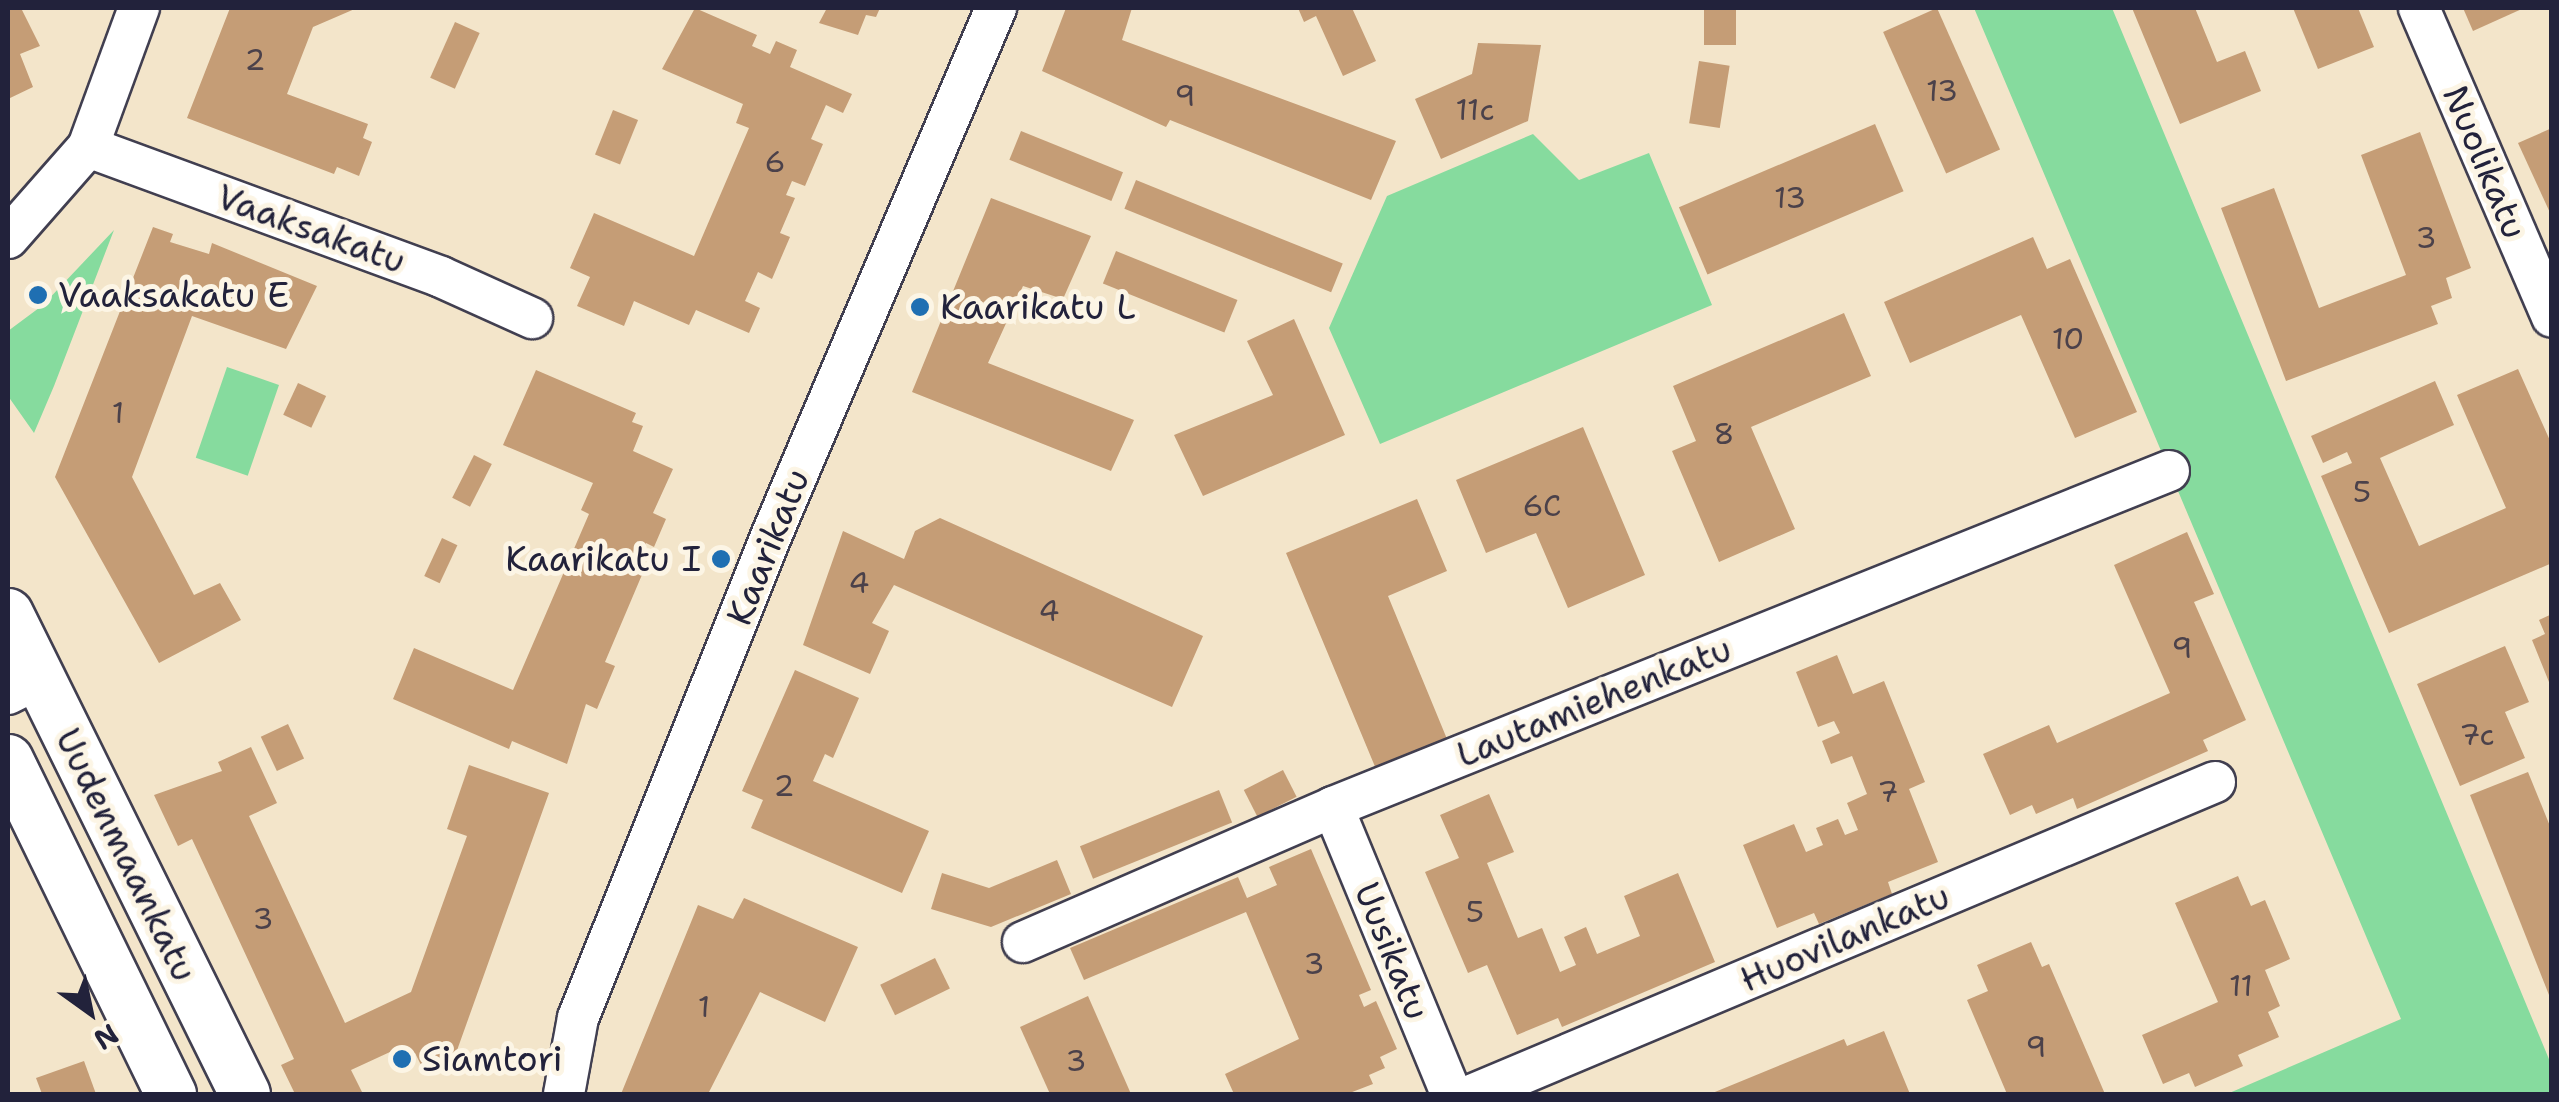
<!DOCTYPE html>
<style>
body{margin:0}
#map{position:relative;width:2559px;height:1102px;overflow:hidden;background:#f3e5ca;font-family:"Shantell Sans",sans-serif}
div>[style]{position:absolute}
[style*='--x']{left:calc(var(--x)*1px);top:calc(var(--y)*1px);width:calc(var(--w)*1px);rotate:calc(var(--a)*1deg)}
.green>*{inset:0;background:#86db9e;transform-origin:0 0}
.building>*{inset:0;background:#c59d76;transform-origin:0 0}
.roads{filter:drop-shadow(2px 0 #413f50) drop-shadow(-2px 0 #413f50) drop-shadow(0 2px #413f50) drop-shadow(0 -2px #413f50)}
.minor>*{height:40px;margin:-20px;padding:0 20px;transform-origin:20px;border-radius:20px;background:#fff}
.major>*{height:50px;margin:-25px;padding:0 25px;transform-origin:25px;border-radius:25px;background:#fff}
.dots>*{width:28px;height:28px;translate:-50% -50%;box-sizing:border-box;border:5px solid #fcf5e5;border-radius:50%}
span{translate:-50% -50%;white-space:nowrap;text-align:center;line-height:1.15;-webkit-text-stroke:10px #fcf5e5;paint-order:stroke}
.number-label{font-size:30px;color:#4b414a}
.number-label span{-webkit-text-stroke-width:0}
.street-label{font-size:35px;color:#22223b}
.poi-label{font-size:35px;color:#22223b}
.left{translate:0 -50%;text-align:left}
.right{translate:-100% -50%;text-align:right}
.frame{position:absolute;inset:0;border:10px solid #22223b;pointer-events:none}
.north{position:absolute;left:40px;top:962px;width:100px;height:100px;-webkit-text-stroke:8px #fcf5e5;paint-order:stroke;rotate:147deg;font-size:28px;font-weight:700;line-height:40px;text-align:center;color:#22223b}
.north::after{content:'';display:block;margin:auto;width:35px;height:45px;background:#22223b;clip-path:polygon(50% 0,100% 100%,50% 72%,0 100%)}
</style>
<div id="map">
<div class="green">
<div style="clip-path:polygon(1974px 8px,2112px 8px,2551px 1064px,2551px 1094px,2227px 1094px,2401px 1019px)"></div>
<div style="clip-path:polygon(1533px 134px,1579px 180px,1649px 153px,1712px 305px,1380px 444px,1329px 328px,1387px 196px)"></div>
<div style="clip-path:polygon(114px 230px,54px 386px,34px 433px,8px 396px,8px 331px,43px 305px)"></div>
<div style="left:227px;top:367px;width:55px;height:96px;rotate:19deg"></div>
</div>
<div class="building">
<div style="clip-path:polygon(8px 8px,21px 8px,40px 46px,20px 54px,33px 87px,8px 99px)"></div>
<div style="clip-path:polygon(230px 8px,357px 8px,313px 27px,287px 94px,368px 124px,363px 138px,372px 142px,359px 176px,337px 167px,334px 174px,187px 118px)"></div>
<div style="clip-path:polygon(695px 8px,757px 35px,752px 46px,770px 54px,776px 41px,797px 50px,790px 67px,852px 94px,843px 113px,826px 105px,811px 139px,823px 144px,805px 186px,792px 181px,786px 195px,795px 198px,780px 233px,790px 237px,772px 279px,758px 272px,745px 301px,760px 308px,749px 333px,696px 310px,689px 325px,634px 301px,624px 326px,577px 306px,590px 277px,570px 268px,594px 213px,694px 256px,749px 128px,736px 123px,743px 104px,662px 69px)"></div>
<div style="clip-path:polygon(827px 8px,880px 8px,876px 17px,866px 15px,858px 35px,819px 23px)"></div>
<div style="clip-path:polygon(1066px 8px,1132px 8px,1122px 40px,1396px 141px,1371px 200px,1170px 120px,1166px 127px,1042px 71px)"></div>
<div style="clip-path:polygon(1298px 8px,1352px 8px,1376px 61px,1343px 76px,1316px 16px,1304px 22px)"></div>
<div style="left:1704px;top:8px;width:32px;height:37px"></div>
<div style="left:1937px;top:8px;width:155px;height:59px;rotate:66deg"></div>
<div style="clip-path:polygon(2132px 8px,2195px 8px,2217px 62px,2245px 51px,2261px 91px,2180px 124px)"></div>
<div style="clip-path:polygon(2293px 8px,2358px 8px,2374px 47px,2318px 69px)"></div>
<div style="clip-path:polygon(2463px 8px,2524px 8px,2473px 31px)"></div>
<div style="left:455px;top:22px;width:27px;height:61px;rotate:24deg"></div>
<div style="clip-path:polygon(1478px 43px,1541px 45px,1528px 121px,1441px 159px,1415px 99px,1472px 74px)"></div>
<div style="left:1699px;top:61px;width:31px;height:63px;rotate:9deg"></div>
<div style="left:613px;top:110px;width:27px;height:48px;rotate:22deg"></div>
<div style="left:1875px;top:124px;width:73px;height:213px;rotate:67deg"></div>
<div style="clip-path:polygon(2552px 128px,2552px 217px,2518px 143px)"></div>
<div style="left:1021px;top:131px;width:110px;height:31px;rotate:22deg"></div>
<div style="clip-path:polygon(2420px 132px,2471px 268px,2446px 278px,2452px 298px,2431px 306px,2438px 324px,2286px 381px,2221px 208px,2274px 188px,2319px 308px,2406px 275px,2361px 155px)"></div>
<div style="left:1136px;top:180px;width:223px;height:31px;rotate:22deg"></div>
<div style="clip-path:polygon(991px 198px,1091px 236px,1063px 299px,1023px 286px,988px 363px,1134px 420px,1111px 471px,912px 392px)"></div>
<div style="clip-path:polygon(153px 227px,173px 234px,170px 242px,209px 254px,212px 243px,317px 286px,286px 349px,192px 316px,132px 477px,194px 595px,220px 583px,241px 620px,159px 663px,55px 477px)"></div>
<div style="clip-path:polygon(2033px 237px,2047px 269px,2070px 259px,2137px 412px,2075px 438px,2021px 315px,1910px 363px,1884px 302px)"></div>
<div style="left:1116px;top:251px;width:131px;height:35px;rotate:22deg"></div>
<div style="clip-path:polygon(1844px 313px,1871px 376px,1751px 427px,1795px 529px,1719px 562px,1672px 451px,1696px 441px,1673px 386px)"></div>
<div style="clip-path:polygon(1294px 319px,1345px 435px,1203px 496px,1174px 435px,1273px 395px,1247px 341px)"></div>
<div style="clip-path:polygon(2518px 369px,2552px 445px,2552px 563px,2389px 633px,2321px 476px,2352px 463px,2347px 452px,2323px 463px,2311px 436px,2435px 381px,2454px 425px,2380px 458px,2419px 546px,2506px 508px,2457px 395px)"></div>
<div style="clip-path:polygon(536px 370px,636px 413px,632px 422px,643px 426px,633px 451px,673px 469px,653px 513px,666px 519px,654px 547px,646px 543px,636px 567px,644px 570px,605px 662px,615px 666px,597px 709px,586px 704px,567px 764px,512px 741px,509px 749px,393px 699px,414px 648px,513px 690px,589px 514px,581px 510px,593px 483px,503px 445px)"></div>
<div style="left:298px;top:383px;width:31px;height:35px;rotate:25deg"></div>
<div style="clip-path:polygon(1583px 427px,1645px 575px,1568px 608px,1536px 533px,1486px 553px,1456px 480px)"></div>
<div style="left:474px;top:455px;width:20px;height:48px;rotate:27deg"></div>
<div style="clip-path:polygon(1417px 499px,1447px 571px,1388px 596px,1447px 739px,1376px 769px,1286px 553px)"></div>
<div style="clip-path:polygon(940px 518px,1203px 636px,1172px 707px,894px 585px,872px 623px,889px 631px,870px 674px,803px 645px,843px 531px,904px 559px,915px 531px)"></div>
<div style="clip-path:polygon(2187px 532px,2214px 594px,2194px 602px,2246px 720px,2203px 740px,2208px 751px,2077px 809px,2073px 798px,2036px 814px,2032px 805px,2010px 815px,1983px 754px,2049px 725px,2057px 743px,2170px 693px,2114px 565px)"></div>
<div style="left:442px;top:538px;width:17px;height:42px;rotate:25deg"></div>
<div style="clip-path:polygon(2552px 614px,2552px 687px,2551px 687px,2532px 640px,2545px 634px,2539px 620px)"></div>
<div style="clip-path:polygon(2505px 646px,2529px 702px,2505px 712px,2525px 758px,2460px 786px,2417px 684px)"></div>
<div style="clip-path:polygon(1837px 655px,1853px 694px,1884px 681px,1925px 782px,1909px 789px,1938px 862px,1888px 882px,1892px 894px,1819px 924px,1814px 913px,1777px 928px,1743px 845px,1794px 824px,1806px 852px,1823px 845px,1816px 828px,1838px 819px,1845px 835px,1858px 830px,1847px 803px,1867px 794px,1852px 756px,1831px 764px,1822px 741px,1840px 733px,1834px 721px,1818px 727px,1796px 672px)"></div>
<div style="clip-path:polygon(795px 670px,859px 698px,833px 758px,825px 754px,813px 781px,929px 831px,902px 893px,751px 828px,763px 800px,742px 791px)"></div>
<div style="left:288px;top:724px;width:38px;height:30px;rotate:65deg"></div>
<div style="clip-path:polygon(251px 747px,277px 803px,249px 816px,345px 1023px,411px 992px,467px 836px,447px 829px,469px 765px,549px 793px,455px 1056px,424px 1071px,415px 1053px,394px 1063px,390px 1052px,351px 1070px,363px 1094px,295px 1094px,281px 1065px,294px 1059px,192px 839px,178px 846px,154px 795px,222px 771px,218px 762px)"></div>
<div style="left:1283px;top:770px;width:30px;height:44px;rotate:63deg"></div>
<div style="clip-path:polygon(2528px 772px,2552px 831px,2551px 1000px,2470px 795px)"></div>
<div style="left:1219px;top:790px;width:35px;height:150px;rotate:68deg"></div>
<div style="clip-path:polygon(1489px 794px,1514px 852px,1487px 863px,1518px 938px,1542px 928px,1560px 972px,1576px 965px,1564px 937px,1586px 927px,1597px 954px,1640px 936px,1624px 896px,1678px 873px,1715px 962px,1562px 1027px,1558px 1018px,1517px 1035px,1487px 965px,1468px 973px,1425px 872px,1459px 858px,1440px 815px)"></div>
<div style="clip-path:polygon(1311px 849px,1371px 990px,1359px 995px,1364px 1007px,1376px 1001px,1397px 1049px,1380px 1057px,1385px 1068px,1369px 1075px,1373px 1084px,1347px 1094px,1234px 1094px,1225px 1074px,1299px 1039px,1246px 912px,1084px 980px,1070px 948px,1238px 877px,1247px 898px,1277px 885px,1269px 867px)"></div>
<div style="clip-path:polygon(1057px 860px,1071px 894px,991px 927px,931px 909px,942px 873px,989px 888px)"></div>
<div style="clip-path:polygon(2238px 876px,2251px 906px,2265px 900px,2290px 959px,2265px 970px,2280px 1006px,2268px 1012px,2279px 1037px,2238px 1055px,2243px 1066px,2195px 1087px,2189px 1073px,2163px 1084px,2142px 1035px,2218px 1002px,2175px 903px)"></div>
<div style="clip-path:polygon(744px 898px,858px 947px,825px 1022px,760px 992px,708px 1094px,621px 1094px,698px 905px,733px 919px)"></div>
<div style="clip-path:polygon(2031px 942px,2042px 967px,2049px 964px,2105px 1094px,2007px 1094px,1967px 1000px,1988px 991px,1977px 965px)"></div>
<div style="left:935px;top:958px;width:34px;height:61px;rotate:64deg"></div>
<div style="clip-path:polygon(1088px 996px,1131px 1094px,1050px 1094px,1020px 1027px)"></div>
<div style="clip-path:polygon(1884px 1031px,1910px 1094px,1710px 1094px,1844px 1039px,1847px 1046px)"></div>
<div style="clip-path:polygon(84px 1061px,96px 1094px,42px 1094px,36px 1078px)"></div>
</div>
<div class="roads">
<div class="minor">
<div style="--x:2419;--y:8;--w:336;--a:66.7"></div>
<div style="--x:88;--y:147;--w:376;--a:20.2"></div>
<div style="--x:441;--y:277;--w:100;--a:24.3"></div>
<div style="--x:8;--y:238;--w:121;--a:-48.7"></div>
<div style="--x:88;--y:147;--w:148;--a:-69.9"></div>
<div style="--x:8;--y:694;--w:34;--a:-27"></div>
<div style="--x:1333;--y:807;--w:310;--a:67.6"></div>
<div style="--x:1023;--y:942;--w:338;--a:-23.5"></div>
<div style="--x:1333;--y:807;--w:901;--a:-21.9"></div>
<div style="--x:564;--y:1094;--w:77;--a:-79.6"></div>
<div style="--x:578;--y:1018;--w:521;--a:-68.16"></div>
<div style="--x:772;--y:534;--w:572;--a:-66.93"></div>
<div style="--x:1474;--y:1094;--w:804;--a:-22.83"></div>
</div>
<div class="major">
<div style="--x:8;--y:614;--w:535;--a:63.72"></div>
<div style="--x:8;--y:760;--w:372;--a:64"></div>
</div>
</div>
<div class="dots">
<div style="left:38px;top:295px;background:#1f6fb2"></div>
<div style="left:920px;top:307px;background:#1f6fb2"></div>
<div style="left:721px;top:559px;background:#1f6fb2"></div>
<div style="left:402px;top:1059px;background:#1f6fb2"></div>
</div>
<div class="number-label">
<span style="left:255px;top:60px">2</span>
<span style="left:1942px;top:91px">13</span>
<span style="left:1185px;top:96px">9</span>
<span style="left:1475px;top:110px">11c</span>
<span style="left:775px;top:162px">6</span>
<span style="left:1790px;top:198px">13</span>
<span style="left:2426px;top:238px">3</span>
<span style="left:2068px;top:339px">10</span>
<span style="left:118px;top:413px">1</span>
<span style="left:1724px;top:434px">8</span>
<span style="left:2362px;top:492px">5</span>
<span style="left:1542px;top:506px">6C</span>
<span style="left:859px;top:583px">4</span>
<span style="left:1049px;top:611px">4</span>
<span style="left:2182px;top:648px">9</span>
<span style="left:2477px;top:735px">7c</span>
<span style="left:784px;top:786px">2</span>
<span style="left:1888px;top:792px">7</span>
<span style="left:1475px;top:912px">5</span>
<span style="left:263px;top:919px">3</span>
<span style="left:1314px;top:964px">3</span>
<span style="left:2241px;top:986px">11</span>
<span style="left:704px;top:1007px">1</span>
<span style="left:2036px;top:1047px">9</span>
<span style="left:1076px;top:1061px">3</span>
</div>
<div class="street-label">
<span style="left:2485px;top:162px;rotate:67deg">Nuolikatu</span>
<span style="left:311px;top:229px;rotate:20deg">Vaaksakatu</span>
<span style="left:768px;top:547px;rotate:-68deg">Kaarikatu</span>
<span style="left:1594px;top:702px;rotate:-22deg">Lautamiehenkatu</span>
<span style="left:126px;top:855px;rotate:64deg">Uudenmaankatu</span>
<span style="left:1845px;top:938px;rotate:-23deg">Huovilankatu</span>
<span style="left:1392px;top:951px;rotate:68deg">Uusikatu</span>
</div>
<div class="poi-label">
<span class="left" style="left:58px;top:295px">Vaaksakatu E</span>
<span class="left" style="left:940px;top:307px">Kaarikatu L</span>
<span class="right" style="left:701px;top:559px">Kaarikatu I</span>
<span class="left" style="left:422px;top:1059px">Siamtori</span>
</div>
<div class="frame"></div>
<div class="north">N</div>
</div>
